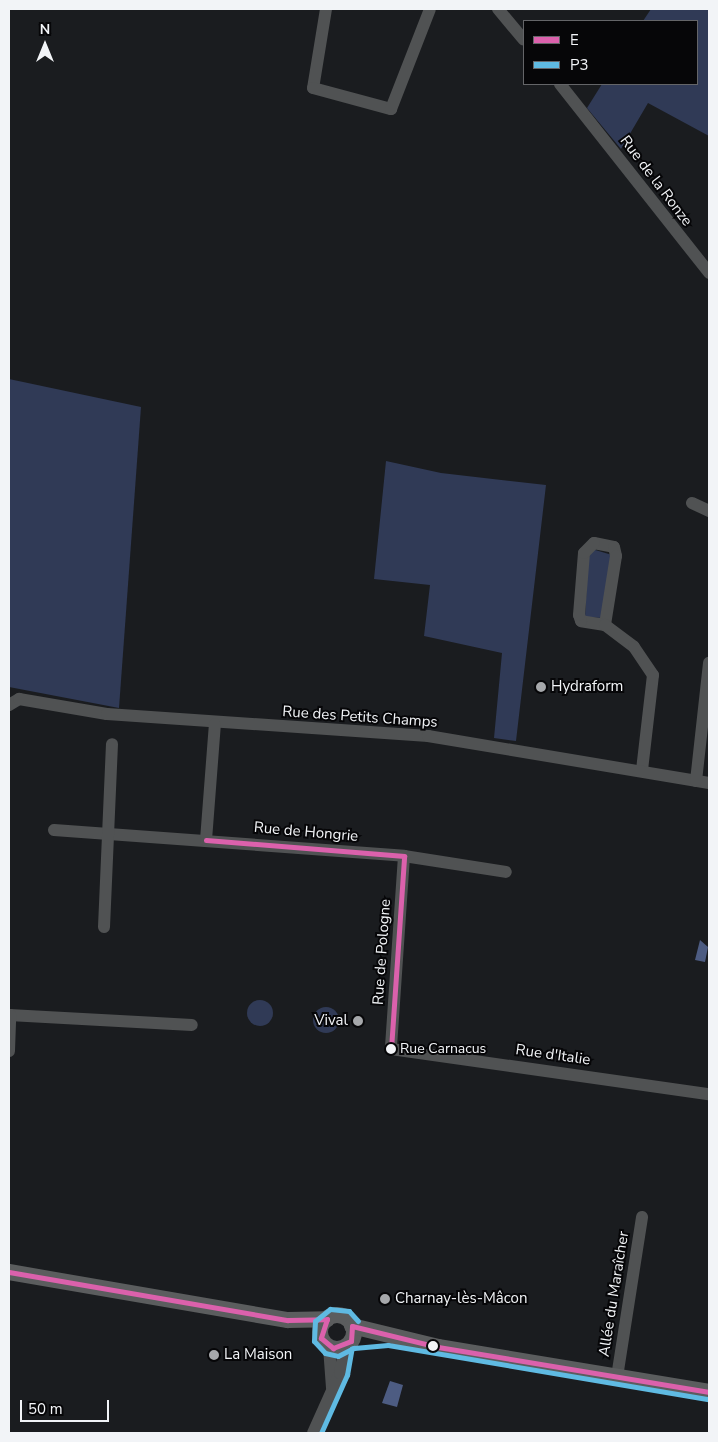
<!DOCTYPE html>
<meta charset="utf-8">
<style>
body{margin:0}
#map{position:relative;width:718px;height:1442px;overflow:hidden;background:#1a1c1f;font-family:"Nunito Sans",sans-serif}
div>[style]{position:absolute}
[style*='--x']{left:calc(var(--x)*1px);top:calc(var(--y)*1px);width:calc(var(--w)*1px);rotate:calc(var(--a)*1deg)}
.green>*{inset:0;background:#303a56}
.round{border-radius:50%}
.water>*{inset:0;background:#4d5c82}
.minor>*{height:12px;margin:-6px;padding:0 6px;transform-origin:6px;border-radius:6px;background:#505253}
.major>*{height:16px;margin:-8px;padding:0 8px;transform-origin:8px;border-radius:8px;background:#5b5d5e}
.major>.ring{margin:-8px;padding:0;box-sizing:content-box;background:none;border:16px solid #5b5d5e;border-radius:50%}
.bus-1>*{height:5px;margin:-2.5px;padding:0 2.5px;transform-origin:2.5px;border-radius:2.5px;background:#db61ac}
.bus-2>*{height:5px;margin:-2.5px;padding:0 2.5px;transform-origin:2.5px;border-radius:2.5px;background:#5fbae2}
.dots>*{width:14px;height:14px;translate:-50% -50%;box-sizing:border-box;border:2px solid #060608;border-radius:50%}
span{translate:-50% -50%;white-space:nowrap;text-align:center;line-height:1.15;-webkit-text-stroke:4px #060608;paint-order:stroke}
.bus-label{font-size:14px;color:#f2f4f7}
.left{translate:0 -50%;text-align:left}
.street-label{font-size:15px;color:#f2f4f7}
.poi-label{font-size:15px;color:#f2f4f7}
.right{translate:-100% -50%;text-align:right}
.frame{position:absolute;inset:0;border:10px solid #f2f4f7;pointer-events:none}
.legend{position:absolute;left:523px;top:20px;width:175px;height:65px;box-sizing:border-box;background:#060608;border:1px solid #646568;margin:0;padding:6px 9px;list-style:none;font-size:15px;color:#f2f4f7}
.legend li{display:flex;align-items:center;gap:10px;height:25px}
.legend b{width:25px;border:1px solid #646568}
.north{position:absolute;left:20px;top:20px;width:50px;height:50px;-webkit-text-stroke:4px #060608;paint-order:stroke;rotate:0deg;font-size:14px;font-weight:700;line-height:20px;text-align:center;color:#f2f4f7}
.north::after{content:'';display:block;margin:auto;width:18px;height:22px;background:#f2f4f7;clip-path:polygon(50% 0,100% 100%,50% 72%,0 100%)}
.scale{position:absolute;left:20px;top:1400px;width:89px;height:22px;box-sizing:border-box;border:2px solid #f2f4f7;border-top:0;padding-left:6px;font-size:15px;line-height:18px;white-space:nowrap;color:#f2f4f7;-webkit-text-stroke:4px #060608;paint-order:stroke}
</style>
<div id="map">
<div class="green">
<div style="clip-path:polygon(651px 9px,709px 9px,709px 136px,648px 103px,621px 149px,587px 108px,602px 84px,697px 84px,697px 21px,643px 21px)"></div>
<div style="clip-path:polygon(9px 379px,141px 407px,119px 708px,9px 687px)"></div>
<div style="clip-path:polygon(386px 461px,441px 473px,546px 485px,516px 741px,494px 738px,502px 653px,424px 636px,430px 585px,374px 579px)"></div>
<div style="clip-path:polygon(592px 549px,612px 555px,602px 618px,585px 617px,588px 560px)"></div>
<div class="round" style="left:247px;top:1000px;width:26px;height:26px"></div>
<div class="round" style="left:313px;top:1007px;width:26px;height:26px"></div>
</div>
<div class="water">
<div style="clip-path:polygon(700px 940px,708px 947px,705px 962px,695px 960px)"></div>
<div style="clip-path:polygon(390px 1381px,403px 1385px,397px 1407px,382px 1403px)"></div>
</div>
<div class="minor">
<div style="--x:326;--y:9;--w:80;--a:99.3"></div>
<div style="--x:313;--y:88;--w:81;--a:15.1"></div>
<div style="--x:391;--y:109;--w:107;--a:-68.7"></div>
<div style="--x:498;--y:9;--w:40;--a:50"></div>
<div style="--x:560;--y:84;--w:241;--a:51.7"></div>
<div style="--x:692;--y:503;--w:19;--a:25"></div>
<div style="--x:594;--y:543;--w:20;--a:11"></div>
<div style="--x:614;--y:547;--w:9;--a:77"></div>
<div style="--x:616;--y:556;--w:70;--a:99.1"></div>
<div style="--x:605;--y:625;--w:24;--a:-171"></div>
<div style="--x:581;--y:621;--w:6;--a:-108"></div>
<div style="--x:579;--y:615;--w:62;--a:-85.4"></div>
<div style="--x:584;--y:553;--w:14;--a:-45"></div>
<div style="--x:605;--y:625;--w:36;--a:37"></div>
<div style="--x:634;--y:647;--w:34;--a:56"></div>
<div style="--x:653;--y:675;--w:96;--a:96.6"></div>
<div style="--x:9;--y:705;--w:12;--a:-31"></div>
<div style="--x:19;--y:699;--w:89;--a:9.7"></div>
<div style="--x:107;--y:714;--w:322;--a:3.9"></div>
<div style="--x:428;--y:736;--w:285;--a:9.5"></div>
<div style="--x:696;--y:781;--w:119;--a:-83.7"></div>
<div style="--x:54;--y:830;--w:351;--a:4.2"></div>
<div style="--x:404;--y:856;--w:103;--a:8.9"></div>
<div style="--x:206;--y:840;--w:116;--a:-85.6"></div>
<div style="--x:404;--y:856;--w:193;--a:93.9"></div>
<div style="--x:391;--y:1049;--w:321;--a:8.1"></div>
<div style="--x:104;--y:927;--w:183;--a:-87.5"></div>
<div style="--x:9;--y:1015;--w:183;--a:3.1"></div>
<div style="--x:9;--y:1051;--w:36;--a:-88"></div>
<div style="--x:329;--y:1347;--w:41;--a:85.8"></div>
<div style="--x:617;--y:1377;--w:162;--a:-81.1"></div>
<div style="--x:313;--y:1433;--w:66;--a:-65.8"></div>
<div style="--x:340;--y:1373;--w:26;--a:-79"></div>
</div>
<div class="major">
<div style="--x:9;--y:1272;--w:283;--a:9.8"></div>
<div style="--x:288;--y:1320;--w:39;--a:-1"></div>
<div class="ring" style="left:320px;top:1315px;width:18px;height:18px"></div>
<div style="--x:352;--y:1326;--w:89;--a:13.7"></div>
<div style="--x:438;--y:1347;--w:275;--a:9.4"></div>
</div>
<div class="bus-1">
<div style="--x:206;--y:840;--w:199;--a:4.6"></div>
<div style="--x:391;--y:1049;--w:193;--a:-86.1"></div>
<div style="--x:9;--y:1272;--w:283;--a:9.8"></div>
<div style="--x:288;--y:1320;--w:39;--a:-1"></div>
<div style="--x:327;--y:1319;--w:20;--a:108"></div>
<div style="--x:321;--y:1338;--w:16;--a:40"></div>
<div style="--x:333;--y:1348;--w:19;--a:-21"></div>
<div style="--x:351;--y:1341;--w:15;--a:-86"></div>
<div style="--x:352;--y:1326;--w:89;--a:13.7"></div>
<div style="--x:438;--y:1347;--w:275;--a:9.4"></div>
</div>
<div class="bus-2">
<div style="--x:358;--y:1321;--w:13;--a:-132"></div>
<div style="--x:349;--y:1311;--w:19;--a:-174"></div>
<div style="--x:330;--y:1309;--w:19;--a:141"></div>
<div style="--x:315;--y:1321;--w:20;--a:93"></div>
<div style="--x:314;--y:1341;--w:16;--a:47"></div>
<div style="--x:325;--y:1353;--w:13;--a:13"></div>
<div style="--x:338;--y:1356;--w:18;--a:-27"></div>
<div style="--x:354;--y:1348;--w:34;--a:-5"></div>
<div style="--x:388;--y:1345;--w:325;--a:9.6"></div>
<div style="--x:321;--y:1433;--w:64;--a:-65.9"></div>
<div style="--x:347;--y:1375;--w:27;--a:-80"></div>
</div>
<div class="dots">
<div style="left:541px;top:687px;background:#a6a8ab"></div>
<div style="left:358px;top:1021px;background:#a6a8ab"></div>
<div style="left:391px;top:1049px;background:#f2f4f7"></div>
<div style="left:385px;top:1299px;background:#a6a8ab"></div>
<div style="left:433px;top:1346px;background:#f2f4f7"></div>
<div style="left:214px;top:1355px;background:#a6a8ab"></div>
</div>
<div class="bus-label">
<span class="left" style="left:400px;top:1049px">Rue Carnacus</span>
</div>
<div class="street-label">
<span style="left:656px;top:181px;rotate:53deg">Rue de la Ronze</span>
<span style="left:360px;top:717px;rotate:4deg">Rue des Petits Champs</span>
<span style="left:306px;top:832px;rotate:5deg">Rue de Hongrie</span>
<span style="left:382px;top:952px;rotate:-86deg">Rue de Pologne</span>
<span style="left:553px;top:1055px;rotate:8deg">Rue d'Italie</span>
<span style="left:614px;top:1294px;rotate:-81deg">Allée du Maraîcher</span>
</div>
<div class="poi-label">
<span class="left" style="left:551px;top:687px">Hydraform</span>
<span class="right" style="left:348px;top:1021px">Vival</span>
<span class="left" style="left:395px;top:1299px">Charnay-lès-Mâcon</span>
<span class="left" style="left:224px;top:1355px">La Maison</span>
</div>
<div class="frame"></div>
<ul class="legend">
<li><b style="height:6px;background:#db61ac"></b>E</li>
<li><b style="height:6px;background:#5fbae2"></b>P3</li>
</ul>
<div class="north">N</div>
<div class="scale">50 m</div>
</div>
